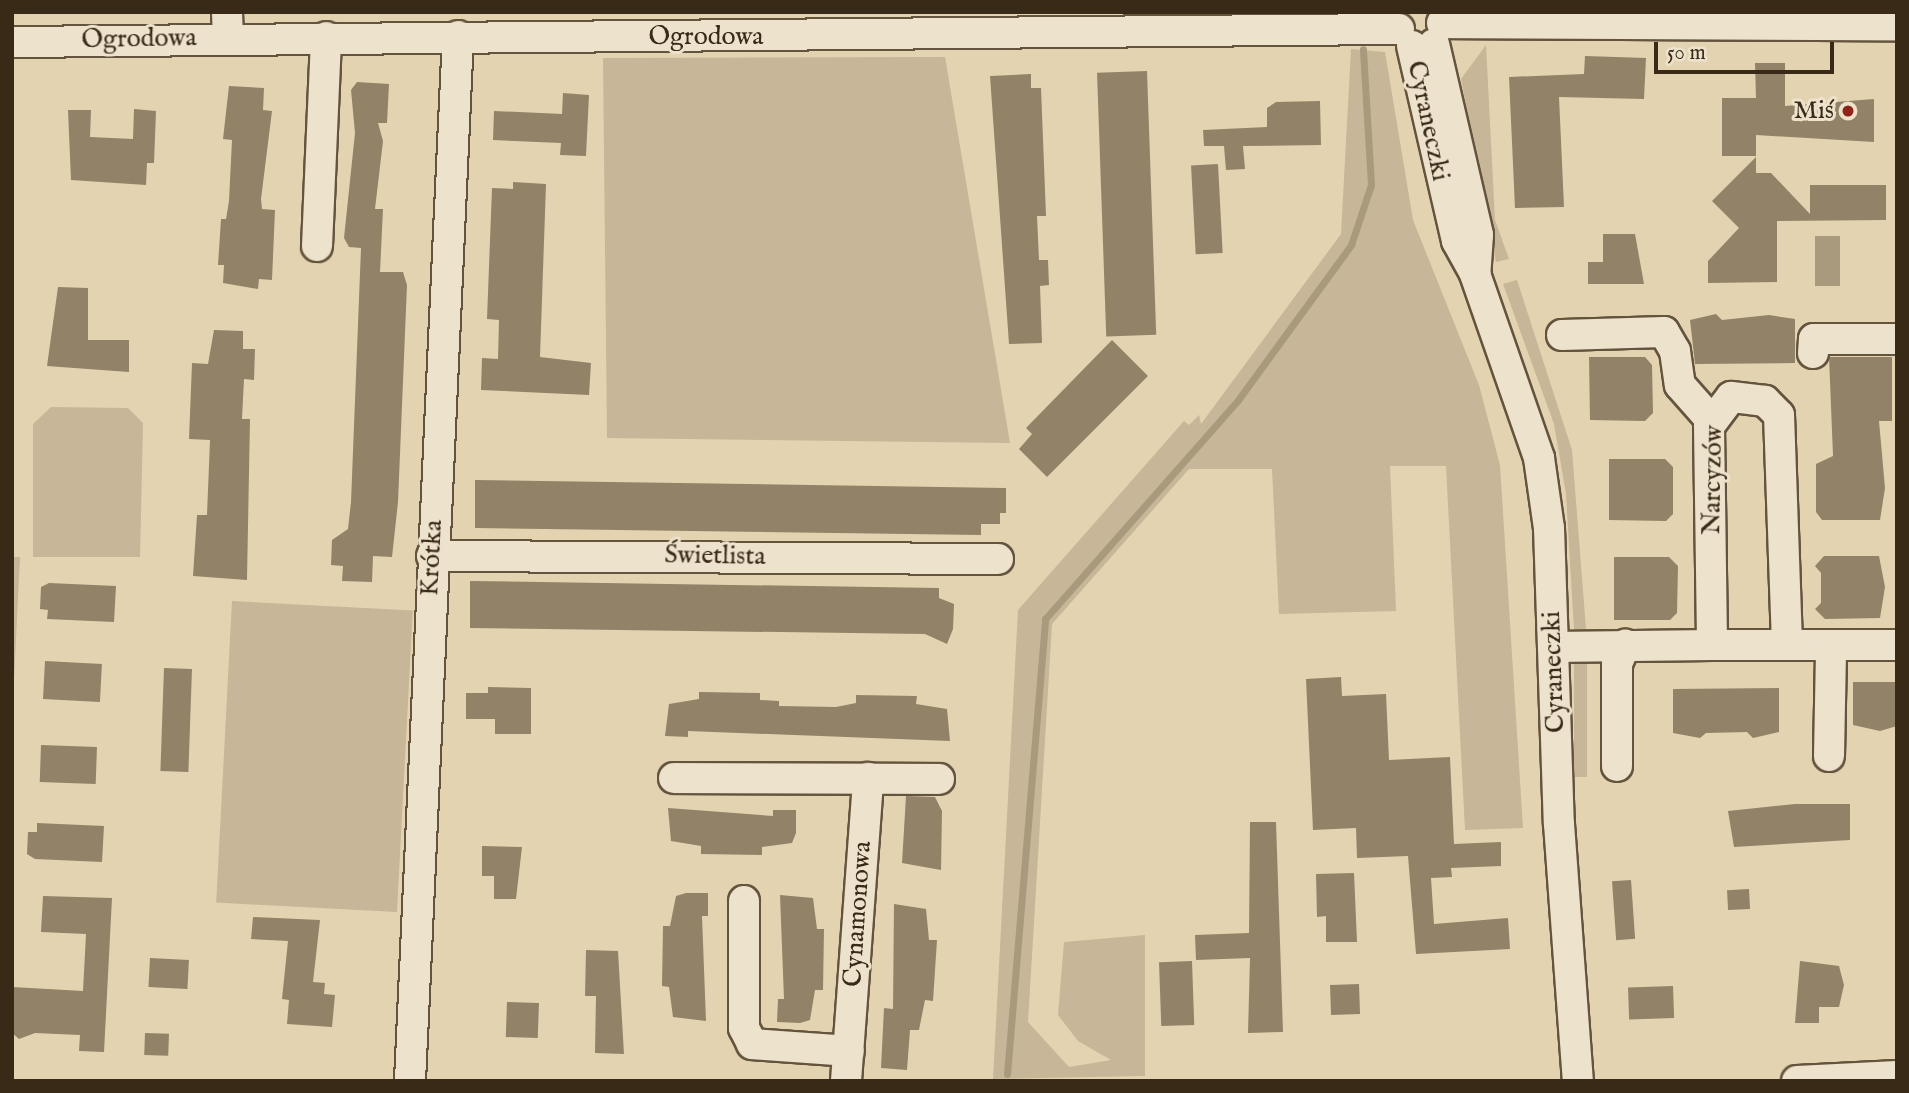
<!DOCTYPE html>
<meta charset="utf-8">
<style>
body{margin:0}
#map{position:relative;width:1909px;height:1093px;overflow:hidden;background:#e4d3b1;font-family:"IM FELL English",serif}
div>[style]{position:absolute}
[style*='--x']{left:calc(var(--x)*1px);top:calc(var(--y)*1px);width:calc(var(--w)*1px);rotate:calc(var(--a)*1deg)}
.green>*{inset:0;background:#c7b697;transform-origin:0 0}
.water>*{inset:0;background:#aa9a7d;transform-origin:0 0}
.stream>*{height:7px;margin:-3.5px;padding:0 3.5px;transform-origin:3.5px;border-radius:3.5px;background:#aa9a7d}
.building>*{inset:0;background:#928267;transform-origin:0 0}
.roads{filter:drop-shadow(2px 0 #64543e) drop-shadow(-2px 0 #64543e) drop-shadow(0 2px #64543e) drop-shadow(0 -2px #64543e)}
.minor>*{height:30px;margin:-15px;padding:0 15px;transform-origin:15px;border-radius:15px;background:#ede2cc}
.dots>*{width:19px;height:19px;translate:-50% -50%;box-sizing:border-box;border:4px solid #ede2cc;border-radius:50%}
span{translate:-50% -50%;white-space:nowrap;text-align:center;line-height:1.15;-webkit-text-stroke:6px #ede2cc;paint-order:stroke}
.street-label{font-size:26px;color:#392a17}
.poi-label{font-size:26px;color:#392a17}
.right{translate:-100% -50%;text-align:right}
.frame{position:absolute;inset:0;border:14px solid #392a17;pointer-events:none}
.scale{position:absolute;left:1654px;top:42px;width:180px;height:32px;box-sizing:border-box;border:4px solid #392a17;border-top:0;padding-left:9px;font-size:21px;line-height:24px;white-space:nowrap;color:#392a17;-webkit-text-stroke:5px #ede2cc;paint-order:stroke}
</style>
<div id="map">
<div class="green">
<div style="clip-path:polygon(1486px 45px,1495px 220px,1509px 259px,1496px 262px,1461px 79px)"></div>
<div style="clip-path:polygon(1351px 49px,1385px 52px,1413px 220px,1479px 385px,1500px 465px,1523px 828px,1465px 830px,1446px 466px,1390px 466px,1396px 611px,1279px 614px,1272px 469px,1189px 469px,1052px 624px,1028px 1022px,1069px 1067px,1111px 1060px,1078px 1041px,1058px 1015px,1064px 942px,1145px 935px,1145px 1076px,993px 1079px,1018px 610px,1184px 421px,1189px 425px,1199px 415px,1201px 424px,1341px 234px)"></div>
<div style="clip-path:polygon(945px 57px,1010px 443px,607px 438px,603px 58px)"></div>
<div style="clip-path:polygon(1517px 280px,1572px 450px,1586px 629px,1574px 630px,1566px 494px,1554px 424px,1503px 284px)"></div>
<div style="clip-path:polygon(51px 407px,128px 408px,143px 423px,140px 557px,33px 557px,33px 424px)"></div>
<div style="clip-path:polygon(12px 557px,20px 557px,12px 721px)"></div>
<div style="left:232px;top:601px;width:181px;height:302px;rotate:3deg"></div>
<div style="left:1574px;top:657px;width:13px;height:120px"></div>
</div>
<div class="water">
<div style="left:1815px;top:236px;width:25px;height:50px"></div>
</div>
<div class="stream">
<div style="--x:1007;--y:1074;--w:457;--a:-85.2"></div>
<div style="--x:1045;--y:619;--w:292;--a:-48.6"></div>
<div style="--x:1238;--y:400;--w:192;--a:-53.9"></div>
<div style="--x:1351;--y:245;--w:63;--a:-71.6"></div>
<div style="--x:1371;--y:185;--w:136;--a:-93.4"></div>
</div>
<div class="building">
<div style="clip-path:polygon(1585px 56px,1646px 58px,1644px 99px,1559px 97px,1564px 207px,1515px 208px,1509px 77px,1584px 74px)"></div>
<div style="clip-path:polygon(1755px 63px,1785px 63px,1785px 106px,1874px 99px,1874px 142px,1756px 135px,1756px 156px,1722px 156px,1722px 98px,1756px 98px)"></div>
<div style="left:1147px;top:71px;width:264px;height:50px;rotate:88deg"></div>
<div style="clip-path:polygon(1031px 74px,1031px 88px,1041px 88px,1046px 216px,1037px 216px,1039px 260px,1048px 260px,1049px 285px,1040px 286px,1042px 343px,1009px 344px,990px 76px)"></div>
<div style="clip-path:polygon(357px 82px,389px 84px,387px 123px,378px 123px,383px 141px,375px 209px,383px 209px,380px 272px,403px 272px,407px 285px,398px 502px,392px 557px,373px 556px,372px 582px,342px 581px,343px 566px,331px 565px,332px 540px,348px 529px,351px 502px,361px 248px,349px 247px,344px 238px,355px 133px,351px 90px)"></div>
<div style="clip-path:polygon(229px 86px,264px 88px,263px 110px,272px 111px,261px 199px,262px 209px,275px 210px,272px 280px,259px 279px,258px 289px,223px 283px,224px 265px,218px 265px,221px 219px,226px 219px,229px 201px,232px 140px,223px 139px)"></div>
<div style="clip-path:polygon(563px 93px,589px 95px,586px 156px,560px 155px,561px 143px,493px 140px,494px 111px,562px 114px)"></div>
<div style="clip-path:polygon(1320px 101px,1321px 145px,1243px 146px,1245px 169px,1226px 170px,1224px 146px,1204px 146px,1203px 130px,1267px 127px,1267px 108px,1276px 102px)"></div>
<div style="clip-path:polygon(134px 109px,156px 111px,154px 163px,147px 163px,146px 185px,71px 180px,68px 110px,91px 110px,90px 137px,133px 139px)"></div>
<div style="clip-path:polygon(1756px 157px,1756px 173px,1771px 173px,1810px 214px,1810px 185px,1886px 185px,1886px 220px,1777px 221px,1777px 282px,1708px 283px,1708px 261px,1739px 228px,1712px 201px)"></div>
<div style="left:1218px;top:164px;width:89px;height:27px;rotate:87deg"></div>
<div style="clip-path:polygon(513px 182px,546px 184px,540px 357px,591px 363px,589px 395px,481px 390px,482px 358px,498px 359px,499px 320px,487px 319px,492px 188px,513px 189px)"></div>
<div style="clip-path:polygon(1603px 234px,1635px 234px,1644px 284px,1588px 284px,1588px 262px,1603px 262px)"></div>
<div style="clip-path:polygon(58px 287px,88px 288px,88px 340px,129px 340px,129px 372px,47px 366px)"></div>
<div style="clip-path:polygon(1716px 314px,1722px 320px,1769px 315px,1795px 319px,1795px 363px,1695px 364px,1690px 320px)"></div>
<div style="clip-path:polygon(214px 330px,243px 331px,243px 349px,255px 349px,254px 380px,244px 379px,242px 419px,250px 419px,247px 580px,193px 576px,197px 515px,207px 515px,210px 440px,189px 439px,192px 363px,208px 364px)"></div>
<div style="clip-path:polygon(1112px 340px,1148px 376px,1047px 477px,1019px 449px,1032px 434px,1026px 428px)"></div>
<div style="clip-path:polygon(1589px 357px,1645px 357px,1652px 365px,1653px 413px,1645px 421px,1590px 420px)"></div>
<div style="clip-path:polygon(1829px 357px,1892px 357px,1892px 421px,1879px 421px,1885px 488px,1880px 520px,1822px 520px,1816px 512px,1816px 464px,1833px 456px)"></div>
<div style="clip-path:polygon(1609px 459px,1665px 459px,1673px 467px,1673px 514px,1666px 521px,1609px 520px)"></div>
<div style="clip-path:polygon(475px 480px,1006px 488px,1006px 513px,1000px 513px,1000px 524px,981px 524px,981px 535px,475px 528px)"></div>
<div style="clip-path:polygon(1824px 556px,1879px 556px,1885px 587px,1880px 618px,1825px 619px,1815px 609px,1821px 603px,1821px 573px,1815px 566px)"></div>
<div style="clip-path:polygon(1614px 557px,1669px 557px,1678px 566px,1677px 613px,1670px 620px,1614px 620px)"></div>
<div style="clip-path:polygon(470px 581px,939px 588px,939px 598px,954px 604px,953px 629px,947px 644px,925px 634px,470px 628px)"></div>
<div style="clip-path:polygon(49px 583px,116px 586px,114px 622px,47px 619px,48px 610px,40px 609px,41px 587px)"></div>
<div style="left:45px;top:661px;width:57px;height:38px;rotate:3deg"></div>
<div style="left:164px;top:668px;width:28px;height:103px;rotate:2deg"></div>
<div style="clip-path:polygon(1341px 677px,1342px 696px,1386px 694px,1389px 760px,1450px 757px,1454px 844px,1501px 842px,1501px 866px,1451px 868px,1452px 877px,1431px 878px,1434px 924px,1508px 918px,1510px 949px,1416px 954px,1408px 856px,1357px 858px,1356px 828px,1313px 830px,1306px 679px)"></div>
<div style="clip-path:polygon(1853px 682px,1897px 682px,1897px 726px,1880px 731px,1853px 725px)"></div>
<div style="clip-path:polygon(488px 687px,531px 688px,531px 734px,495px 734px,495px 719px,466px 719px,466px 693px,488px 693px)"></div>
<div style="clip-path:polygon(1779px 688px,1779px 732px,1753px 738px,1747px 732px,1706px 733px,1700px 738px,1673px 733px,1673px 689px)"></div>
<div style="clip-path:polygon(699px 692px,760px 693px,760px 700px,779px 701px,779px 706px,836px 707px,856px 703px,856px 695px,917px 696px,916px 704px,947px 709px,950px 741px,688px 731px,688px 737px,665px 736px,669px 704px,699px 699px)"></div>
<div style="left:41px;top:745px;width:56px;height:37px;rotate:2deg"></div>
<div style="clip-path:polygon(906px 796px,935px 797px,942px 811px,941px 870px,902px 863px)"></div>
<div style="clip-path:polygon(1795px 804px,1850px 804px,1850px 840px,1734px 847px,1728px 811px)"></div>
<div style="clip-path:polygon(668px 808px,773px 816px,773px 810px,796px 810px,796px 833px,792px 843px,762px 847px,762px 855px,701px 854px,701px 846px,671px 841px)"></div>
<div style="clip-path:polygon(1250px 822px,1276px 822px,1283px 1032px,1248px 1033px,1250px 958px,1196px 960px,1195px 935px,1249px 933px)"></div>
<div style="clip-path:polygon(37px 823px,104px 826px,102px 862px,35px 859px,27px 854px,28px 832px,37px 832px)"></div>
<div style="clip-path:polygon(482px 846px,522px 847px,516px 899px,494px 899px,494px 876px,482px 876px)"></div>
<div style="clip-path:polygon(1354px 873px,1357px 942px,1326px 942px,1326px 916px,1317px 917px,1316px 874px)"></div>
<div style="left:1631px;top:880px;width:59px;height:19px;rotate:86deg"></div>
<div style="left:1749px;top:889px;width:20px;height:22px;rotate:87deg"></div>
<div style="clip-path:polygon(686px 893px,708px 893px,708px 916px,702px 916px,706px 1021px,673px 1017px,669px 987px,662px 986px,663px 926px,670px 926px,676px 896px)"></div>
<div style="clip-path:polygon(780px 895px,813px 898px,817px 929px,824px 929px,823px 990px,815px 990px,810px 1020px,800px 1023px,777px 1022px,778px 999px,784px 999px)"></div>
<div style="clip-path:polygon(43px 896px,112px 898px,104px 1052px,79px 1051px,80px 1035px,35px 1033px,19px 1039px,12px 1033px,12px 987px,83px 991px,86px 934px,41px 932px)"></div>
<div style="clip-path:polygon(894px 904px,926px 909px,929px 940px,937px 940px,933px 1001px,925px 1000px,919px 1030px,910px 1030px,907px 1070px,881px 1068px,884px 1008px,893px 1009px)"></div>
<div style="clip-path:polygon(253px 917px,320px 920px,313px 982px,325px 983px,324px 994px,335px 995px,332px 1027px,287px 1024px,289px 1000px,282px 999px,288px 941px,251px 939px)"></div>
<div style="clip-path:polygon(586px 950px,618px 951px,624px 1054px,595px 1053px,596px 996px,585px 996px)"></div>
<div style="left:150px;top:958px;width:39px;height:29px;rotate:3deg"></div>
<div style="left:1192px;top:961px;width:64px;height:33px;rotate:88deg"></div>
<div style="clip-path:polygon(1800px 961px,1839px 966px,1844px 985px,1839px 1007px,1819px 1007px,1819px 1023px,1795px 1023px)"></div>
<div style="left:1359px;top:984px;width:30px;height:29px;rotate:88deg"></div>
<div style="left:1673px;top:986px;width:32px;height:45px;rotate:88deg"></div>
<div style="left:507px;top:1002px;width:32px;height:35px;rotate:2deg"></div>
<div style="left:145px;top:1033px;width:24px;height:22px;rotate:2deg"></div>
</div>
<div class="roads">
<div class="minor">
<div style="--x:227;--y:12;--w:26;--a:88"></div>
<div style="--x:1442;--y:23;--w:455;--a:0.3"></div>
<div style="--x:12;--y:42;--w:1387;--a:-0.54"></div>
<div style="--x:1434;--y:44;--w:196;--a:77"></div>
<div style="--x:1478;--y:235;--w:39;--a:94"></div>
<div style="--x:1412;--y:46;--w:200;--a:77"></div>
<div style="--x:1457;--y:241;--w:38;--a:61"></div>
<div style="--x:1475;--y:274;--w:195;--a:70.8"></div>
<div style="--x:1539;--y:458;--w:71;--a:81.9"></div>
<div style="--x:1549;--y:528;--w:296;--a:88.1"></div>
<div style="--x:1559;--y:824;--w:258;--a:85.8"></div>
<div style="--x:317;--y:246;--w:209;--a:-87.5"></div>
<div style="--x:1562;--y:335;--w:102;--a:-1.7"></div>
<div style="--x:1664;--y:332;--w:22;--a:60"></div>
<div style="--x:1675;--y:351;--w:34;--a:82"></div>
<div style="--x:1680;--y:385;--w:47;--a:48.5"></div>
<div style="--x:1813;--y:353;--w:14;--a:-86"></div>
<div style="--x:1814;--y:339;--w:83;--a:0"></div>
<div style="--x:432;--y:556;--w:566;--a:0.3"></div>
<div style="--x:1787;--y:644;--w:229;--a:-92"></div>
<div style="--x:1779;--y:415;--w:20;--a:-135"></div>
<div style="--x:1765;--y:401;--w:34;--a:-173"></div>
<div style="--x:1731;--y:397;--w:36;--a:127"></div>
<div style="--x:1709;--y:426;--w:219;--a:89.2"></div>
<div style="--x:1712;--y:645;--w:185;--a:0"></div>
<div style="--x:1553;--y:647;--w:159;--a:-0.7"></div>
<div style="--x:1829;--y:756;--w:109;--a:-88.9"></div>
<div style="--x:1617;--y:766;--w:102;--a:-90"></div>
<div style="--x:1617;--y:664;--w:21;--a:-67"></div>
<div style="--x:674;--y:778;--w:265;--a:0.2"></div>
<div style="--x:744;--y:901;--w:127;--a:90"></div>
<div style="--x:744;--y:1028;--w:18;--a:63"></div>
<div style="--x:752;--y:1044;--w:97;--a:4.1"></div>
<div style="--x:410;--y:1081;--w:1046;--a:-87.37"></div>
<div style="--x:846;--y:1081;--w:304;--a:-85.8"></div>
<div style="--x:1797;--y:1081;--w:100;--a:-2.9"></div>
</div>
</div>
<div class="dots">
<div style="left:1848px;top:111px;background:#8f2418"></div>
</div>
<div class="street-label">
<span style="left:706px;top:37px">Ogrodowa</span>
<span style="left:139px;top:39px;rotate:-1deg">Ogrodowa</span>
<span style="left:1428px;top:121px;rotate:78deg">Cyraneczki</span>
<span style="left:1713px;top:480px;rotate:-89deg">Narcyzów</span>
<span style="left:715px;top:556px;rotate:1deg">Świetlista</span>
<span style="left:432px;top:558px;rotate:-87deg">Krótka</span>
<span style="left:1554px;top:672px;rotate:-92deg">Cyraneczki</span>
<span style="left:858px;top:914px;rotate:-86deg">Cynamonowa</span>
</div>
<div class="poi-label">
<span class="right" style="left:1834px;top:111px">Miś</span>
</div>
<div class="frame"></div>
<div class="scale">50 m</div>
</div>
